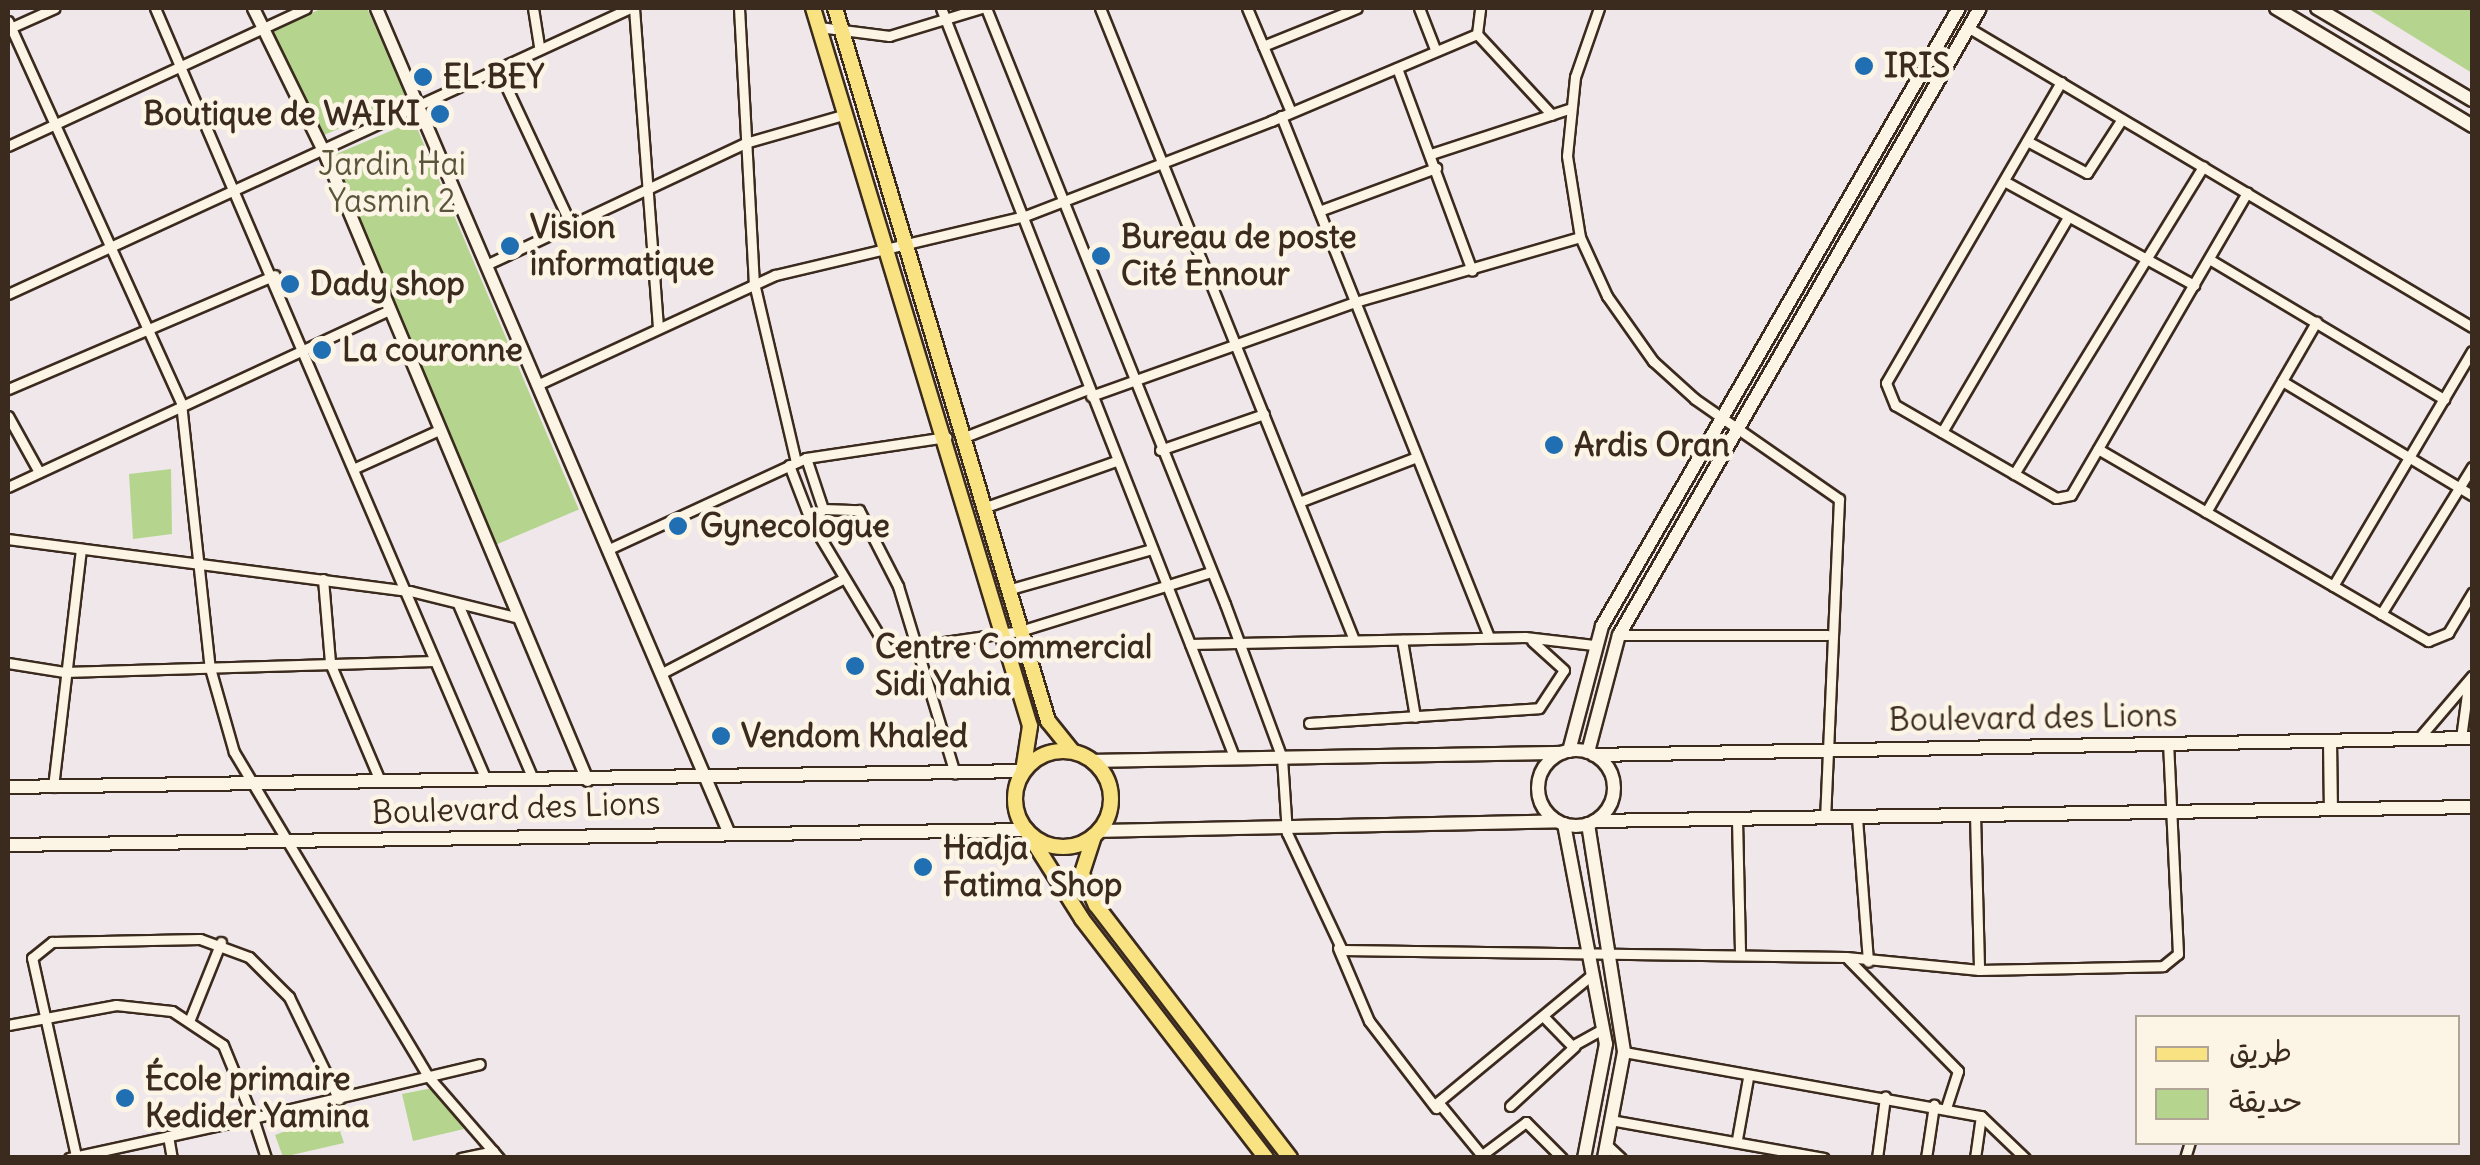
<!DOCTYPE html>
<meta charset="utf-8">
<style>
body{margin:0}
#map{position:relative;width:2480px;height:1165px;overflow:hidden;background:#f0e7eb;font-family:Delius,"Playpen Sans Arabic",sans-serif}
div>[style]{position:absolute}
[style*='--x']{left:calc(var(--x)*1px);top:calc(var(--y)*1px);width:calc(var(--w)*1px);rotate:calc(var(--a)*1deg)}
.green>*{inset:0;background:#b5d58e;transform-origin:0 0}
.roads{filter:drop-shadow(2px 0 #3b2a1e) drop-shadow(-2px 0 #3b2a1e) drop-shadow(0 2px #3b2a1e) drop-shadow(0 -2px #3b2a1e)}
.minor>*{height:9px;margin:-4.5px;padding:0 4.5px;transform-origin:4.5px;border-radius:4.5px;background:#fcf5e5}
.tertiary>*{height:11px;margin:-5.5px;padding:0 5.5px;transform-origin:5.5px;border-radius:5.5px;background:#fcf5e5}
.secondary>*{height:12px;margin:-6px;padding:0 6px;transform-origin:6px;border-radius:6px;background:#fcf5e5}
.secondary>.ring{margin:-6px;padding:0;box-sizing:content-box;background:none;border:12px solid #fcf5e5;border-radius:50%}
.primary>*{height:14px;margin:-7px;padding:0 7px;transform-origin:7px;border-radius:7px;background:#f8e281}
.primary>.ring{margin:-7px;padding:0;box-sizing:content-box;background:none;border:14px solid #f8e281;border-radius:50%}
.dots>*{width:28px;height:28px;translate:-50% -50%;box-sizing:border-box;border:5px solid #fcf5e5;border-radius:50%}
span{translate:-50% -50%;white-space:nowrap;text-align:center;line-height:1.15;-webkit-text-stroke:9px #fcf5e5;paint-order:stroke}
.poi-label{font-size:32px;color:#3b2a1e;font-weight:700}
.left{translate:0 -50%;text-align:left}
.right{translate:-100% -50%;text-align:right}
.park-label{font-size:32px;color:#5a553a}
.street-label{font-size:32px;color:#3b2a1e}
.frame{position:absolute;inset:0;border:10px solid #3b2a1e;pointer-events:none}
.legend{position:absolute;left:2135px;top:1015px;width:325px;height:130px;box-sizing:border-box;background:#fcf5e5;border:2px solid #afa495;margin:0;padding:12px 18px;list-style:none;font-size:30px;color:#3b2a1e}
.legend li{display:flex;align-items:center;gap:20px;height:50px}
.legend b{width:50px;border:2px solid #afa495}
</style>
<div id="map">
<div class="green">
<div style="clip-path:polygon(323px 8px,367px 8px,408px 99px,324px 135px,271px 31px)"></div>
<div style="clip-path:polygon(2367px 8px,2472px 8px,2472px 73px)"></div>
<div style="left:414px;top:121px;width:422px;height:89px;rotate:67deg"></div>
<div style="clip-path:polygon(171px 469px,172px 534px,133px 539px,129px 474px)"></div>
<div style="clip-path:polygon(432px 1088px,464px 1129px,413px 1141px,402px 1094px)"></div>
<div style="clip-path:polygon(334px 1113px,344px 1143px,283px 1157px,275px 1135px)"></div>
</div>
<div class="roads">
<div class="minor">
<div style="--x:155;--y:8;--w:840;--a:66.79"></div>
<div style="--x:533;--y:8;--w:38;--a:81"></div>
<div style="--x:634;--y:8;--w:320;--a:85.7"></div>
<div style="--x:739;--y:8;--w:275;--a:86.9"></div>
<div style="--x:754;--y:283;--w:184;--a:76.8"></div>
<div style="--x:941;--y:8;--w:806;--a:68.62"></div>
<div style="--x:986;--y:8;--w:642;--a:68.15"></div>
<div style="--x:1225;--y:604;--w:164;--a:69.7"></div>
<div style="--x:1282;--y:758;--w:75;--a:86.2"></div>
<div style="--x:1287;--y:833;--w:129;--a:64.8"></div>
<div style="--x:1342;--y:950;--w:504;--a:0.8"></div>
<div style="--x:1846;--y:957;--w:134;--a:5.6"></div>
<div style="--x:1979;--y:970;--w:184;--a:-1.2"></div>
<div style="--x:2163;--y:966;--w:19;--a:-39"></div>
<div style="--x:2178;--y:954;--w:211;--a:-92.7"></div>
<div style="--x:1100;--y:8;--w:681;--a:68.1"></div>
<div style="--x:1247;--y:8;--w:113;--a:67.1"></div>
<div style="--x:1419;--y:8;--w:44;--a:68.7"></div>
<div style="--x:1599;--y:8;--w:73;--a:109.2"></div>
<div style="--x:1575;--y:77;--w:79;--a:95.8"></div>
<div style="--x:1567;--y:156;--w:82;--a:80.9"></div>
<div style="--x:1580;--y:237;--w:65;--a:65.4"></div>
<div style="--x:1607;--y:296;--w:80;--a:54.7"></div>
<div style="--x:1653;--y:361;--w:57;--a:42.1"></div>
<div style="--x:1695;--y:399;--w:175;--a:34.8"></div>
<div style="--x:1839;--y:499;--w:319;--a:92.5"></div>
<div style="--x:8;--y:21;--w:419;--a:65.6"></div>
<div style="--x:181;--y:403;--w:267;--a:83.8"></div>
<div style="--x:210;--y:668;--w:87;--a:74.1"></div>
<div style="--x:234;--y:752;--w:376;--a:59.1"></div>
<div style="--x:427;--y:1075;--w:110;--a:49.1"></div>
<div style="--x:819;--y:27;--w:71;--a:7.3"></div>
<div style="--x:889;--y:36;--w:96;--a:-16.9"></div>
<div style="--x:1969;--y:28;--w:585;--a:30.73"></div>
<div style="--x:8;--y:29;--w:51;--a:-24.1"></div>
<div style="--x:1477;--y:34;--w:110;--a:47.2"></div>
<div style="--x:1263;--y:46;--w:101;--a:-22"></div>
<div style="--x:497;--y:67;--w:177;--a:64.9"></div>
<div style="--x:1397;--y:68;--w:216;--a:69.7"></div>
<div style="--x:2061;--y:82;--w:348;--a:120.2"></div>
<div style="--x:1886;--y:383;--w:24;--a:68"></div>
<div style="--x:1895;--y:405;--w:186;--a:30"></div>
<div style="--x:2056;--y:498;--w:15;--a:-11"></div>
<div style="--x:2071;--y:495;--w:350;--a:-59.8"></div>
<div style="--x:1281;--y:116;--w:561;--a:68.24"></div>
<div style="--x:2027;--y:141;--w:68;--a:28.1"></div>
<div style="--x:2087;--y:173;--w:64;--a:-57.1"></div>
<div style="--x:8;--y:146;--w:328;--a:-24.8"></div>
<div style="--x:1431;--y:154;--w:145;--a:-18.1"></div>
<div style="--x:2004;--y:181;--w:217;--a:28.7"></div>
<div style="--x:1319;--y:211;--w:125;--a:-20.2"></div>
<div style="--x:2209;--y:259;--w:274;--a:30.8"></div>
<div style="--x:488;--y:264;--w:284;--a:-25.2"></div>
<div style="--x:745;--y:143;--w:105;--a:-16"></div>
<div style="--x:8;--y:294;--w:685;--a:-24.69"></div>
<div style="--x:2282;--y:381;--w:222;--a:31"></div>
<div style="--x:539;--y:384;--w:260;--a:-24.8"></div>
<div style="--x:775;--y:275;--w:257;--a:-13.3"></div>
<div style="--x:1025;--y:216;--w:264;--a:-21.1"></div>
<div style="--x:1271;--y:121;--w:224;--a:-22.9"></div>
<div style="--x:1477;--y:34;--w:26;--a:-83"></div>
<div style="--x:8;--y:389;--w:290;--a:-23.1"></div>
<div style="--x:1091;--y:396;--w:280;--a:-19.6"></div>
<div style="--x:1355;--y:302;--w:234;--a:-16.1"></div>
<div style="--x:8;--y:416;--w:64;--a:61"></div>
<div style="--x:1942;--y:432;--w:249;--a:-59.6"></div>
<div style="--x:962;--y:438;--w:135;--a:-21.3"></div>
<div style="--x:2098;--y:449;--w:382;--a:30.2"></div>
<div style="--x:2428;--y:641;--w:22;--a:-22"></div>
<div style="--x:2448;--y:633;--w:47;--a:-59"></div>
<div style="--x:1160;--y:450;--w:110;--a:-19.1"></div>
<div style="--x:806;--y:458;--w:142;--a:-8.5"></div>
<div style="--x:789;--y:465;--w:61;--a:68.9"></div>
<div style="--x:355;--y:468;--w:90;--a:-24.3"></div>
<div style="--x:2014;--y:474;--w:361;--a:-58.4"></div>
<div style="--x:8;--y:487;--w:418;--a:-24.9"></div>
<div style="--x:1299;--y:502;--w:126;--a:-20.9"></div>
<div style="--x:983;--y:508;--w:141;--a:-19.5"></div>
<div style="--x:823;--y:509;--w:18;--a:133"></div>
<div style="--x:811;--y:522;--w:149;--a:59"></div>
<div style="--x:888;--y:650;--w:133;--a:-8.2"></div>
<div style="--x:1020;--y:631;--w:200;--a:-17.2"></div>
<div style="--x:2206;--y:512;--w:220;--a:-59.9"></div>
<div style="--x:8;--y:539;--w:405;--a:7.4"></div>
<div style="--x:410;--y:591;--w:112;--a:13.9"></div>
<div style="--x:609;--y:549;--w:217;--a:-24.8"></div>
<div style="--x:806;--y:458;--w:54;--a:71.6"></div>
<div style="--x:823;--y:509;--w:36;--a:2"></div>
<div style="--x:859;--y:510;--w:85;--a:62.8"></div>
<div style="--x:898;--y:586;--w:196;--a:73.1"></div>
<div style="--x:323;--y:579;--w:84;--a:85.2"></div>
<div style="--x:330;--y:663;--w:128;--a:67"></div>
<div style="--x:2333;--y:586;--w:273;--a:-59.4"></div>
<div style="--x:1007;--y:590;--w:151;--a:-15.8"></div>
<div style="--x:458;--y:604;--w:190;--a:66.8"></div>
<div style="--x:2381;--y:614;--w:173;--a:-58.2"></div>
<div style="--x:1619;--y:635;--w:208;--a:0"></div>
<div style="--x:1402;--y:640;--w:78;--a:80.4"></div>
<div style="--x:1190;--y:644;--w:335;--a:-1.2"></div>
<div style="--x:1525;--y:637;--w:69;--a:6.6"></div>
<div style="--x:8;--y:663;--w:57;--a:9.1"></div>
<div style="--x:64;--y:672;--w:370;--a:-1.7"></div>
<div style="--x:664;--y:672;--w:202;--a:-27.5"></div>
<div style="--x:1309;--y:723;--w:230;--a:-3.7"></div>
<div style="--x:1539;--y:708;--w:45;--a:-56.7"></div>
<div style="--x:1564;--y:670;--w:43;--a:-137.8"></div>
<div style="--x:2419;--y:738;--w:82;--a:-49.5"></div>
<div style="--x:2461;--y:738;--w:52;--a:-82.3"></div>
<div style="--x:53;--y:787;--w:240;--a:-83.3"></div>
<div style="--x:1975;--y:814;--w:156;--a:88.5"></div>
<div style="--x:1857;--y:818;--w:144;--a:85.6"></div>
<div style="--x:1737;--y:819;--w:135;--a:88.7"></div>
<div style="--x:1338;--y:948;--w:79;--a:67"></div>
<div style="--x:1369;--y:1021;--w:110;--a:52.4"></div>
<div style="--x:1848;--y:959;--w:157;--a:45.5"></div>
<div style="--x:1958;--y:1071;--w:39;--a:108"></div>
<div style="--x:1543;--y:1016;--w:42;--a:46"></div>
<div style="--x:1572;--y:1046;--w:35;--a:-29"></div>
<div style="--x:190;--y:1019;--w:83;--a:-68.1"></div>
<div style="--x:8;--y:1025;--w:110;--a:-10.5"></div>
<div style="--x:116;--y:1005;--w:56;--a:6.1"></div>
<div style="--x:172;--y:1011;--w:61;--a:33.7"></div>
<div style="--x:223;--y:1045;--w:79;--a:67.7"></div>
<div style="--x:253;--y:1118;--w:233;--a:-13.4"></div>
<div style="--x:1624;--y:1052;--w:363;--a:10.2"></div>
<div style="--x:1981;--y:1116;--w:61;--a:43.7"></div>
<div style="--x:1510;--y:1106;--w:88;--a:-42.7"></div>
<div style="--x:1616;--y:1121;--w:211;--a:10.1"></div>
<div style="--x:168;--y:1136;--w:22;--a:80"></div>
<div style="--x:1737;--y:1139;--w:62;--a:-79.8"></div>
<div style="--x:1608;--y:1146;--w:18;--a:43"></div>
<div style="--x:1482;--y:1155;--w:55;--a:-36.9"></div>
<div style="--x:1526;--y:1122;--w:51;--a:45"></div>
<div style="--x:76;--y:1156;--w:203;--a:-102.5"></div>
<div style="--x:32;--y:958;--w:26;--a:-39"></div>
<div style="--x:52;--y:942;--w:148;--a:-1.2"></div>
<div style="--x:200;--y:939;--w:52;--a:20.2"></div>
<div style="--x:249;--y:957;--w:57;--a:45"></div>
<div style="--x:289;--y:997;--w:114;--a:64.1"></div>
<div style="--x:69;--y:1158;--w:188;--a:-12.3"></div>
<div style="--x:253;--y:1118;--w:42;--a:72"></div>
<div style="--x:461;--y:1158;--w:33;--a:-12"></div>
<div style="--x:1484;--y:1158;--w:72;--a:-129.4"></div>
<div style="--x:1438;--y:1102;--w:201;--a:-39.6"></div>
<div style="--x:1877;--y:1158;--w:62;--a:-82.5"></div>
<div style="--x:1926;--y:1158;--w:54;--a:-81.4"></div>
<div style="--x:1975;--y:1158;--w:42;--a:-81.9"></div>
<div style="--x:2185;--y:1158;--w:17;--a:-73"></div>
</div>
<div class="tertiary">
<div style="--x:253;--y:8;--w:158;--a:63.8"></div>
<div style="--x:323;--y:150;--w:683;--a:67.26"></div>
<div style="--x:376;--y:8;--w:893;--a:66.85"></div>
</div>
<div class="secondary">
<div style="--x:2276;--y:8;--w:229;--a:31"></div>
<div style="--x:2317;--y:8;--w:180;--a:30.7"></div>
<div style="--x:2330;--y:741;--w:68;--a:89.2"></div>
<div class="ring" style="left:1538px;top:750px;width:64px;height:64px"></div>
<div style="--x:1569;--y:751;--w:129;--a:-75.2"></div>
<div style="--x:1602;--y:626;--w:714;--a:-59.99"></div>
<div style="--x:1588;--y:752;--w:121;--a:-75.2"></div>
<div style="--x:1619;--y:635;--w:723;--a:-60.07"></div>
<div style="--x:1594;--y:755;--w:878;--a:-1.11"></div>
<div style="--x:1094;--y:761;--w:468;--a:-1"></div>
<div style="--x:8;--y:787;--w:1015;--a:-0.9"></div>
<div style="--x:1595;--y:821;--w:877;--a:-0.91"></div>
<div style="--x:1564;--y:824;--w:224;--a:79.2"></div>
<div style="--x:1606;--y:1044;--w:116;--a:100.9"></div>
<div style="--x:1588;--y:824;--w:231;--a:81"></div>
<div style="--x:1624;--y:1052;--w:108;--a:100.7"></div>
<div style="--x:1098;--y:831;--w:459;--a:-1.2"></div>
<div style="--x:8;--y:845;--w:1018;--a:-0.84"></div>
</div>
<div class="primary">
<div style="--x:813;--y:8;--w:750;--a:73.18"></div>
<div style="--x:1030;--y:726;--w:46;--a:98.8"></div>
<div style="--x:835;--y:8;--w:744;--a:73.37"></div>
<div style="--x:1048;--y:721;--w:38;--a:51"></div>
<div class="ring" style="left:1015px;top:751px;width:82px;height:82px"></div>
<div style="--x:1026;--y:830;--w:105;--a:57.8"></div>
<div style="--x:1082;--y:919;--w:302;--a:52.4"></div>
<div style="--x:1094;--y:836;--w:40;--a:108"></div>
<div style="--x:1082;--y:874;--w:34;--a:66"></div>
<div style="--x:1096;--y:905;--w:319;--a:52.5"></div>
</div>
</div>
<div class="dots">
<div style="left:1864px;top:66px;background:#1f6fb2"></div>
<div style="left:423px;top:77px;background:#1f6fb2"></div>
<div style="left:440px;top:114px;background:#1f6fb2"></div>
<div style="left:510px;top:246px;background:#1f6fb2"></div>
<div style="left:1101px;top:256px;background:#1f6fb2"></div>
<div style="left:290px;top:284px;background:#1f6fb2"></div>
<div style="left:322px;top:350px;background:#1f6fb2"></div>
<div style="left:1554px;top:445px;background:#1f6fb2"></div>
<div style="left:678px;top:526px;background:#1f6fb2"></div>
<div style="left:855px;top:666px;background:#1f6fb2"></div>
<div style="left:721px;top:736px;background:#1f6fb2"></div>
<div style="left:923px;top:867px;background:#1f6fb2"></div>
<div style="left:125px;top:1098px;background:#1f6fb2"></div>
</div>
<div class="poi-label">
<span class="left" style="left:1884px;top:66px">IRIS</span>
<span class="left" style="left:443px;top:77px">EL BEY</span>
<span class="right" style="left:420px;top:114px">Boutique de WAIKI</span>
<span class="left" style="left:530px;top:246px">Vision<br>informatique</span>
<span class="left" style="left:1121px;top:256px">Bureau de poste<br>Cité Ennour</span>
<span class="left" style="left:310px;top:284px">Dady shop</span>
<span class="left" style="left:342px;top:350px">La couronne</span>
<span class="left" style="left:1574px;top:445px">Ardis Oran</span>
<span class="left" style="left:700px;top:526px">Gynecologue</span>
<span class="left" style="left:875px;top:666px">Centre Commercial<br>Sidi Yahia</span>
<span class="left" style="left:741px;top:736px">Vendom Khaled</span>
<span class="left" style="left:943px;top:867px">Hadja<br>Fatima Shop</span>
<span class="left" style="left:145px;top:1098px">École primaire<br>Kedider Yamina</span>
</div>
<div class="park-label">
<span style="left:392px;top:183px">Jardin Hai<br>Yasmin 2</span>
</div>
<div class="street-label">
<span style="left:2033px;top:718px;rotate:-1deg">Boulevard des Lions</span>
<span style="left:516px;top:808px;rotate:-2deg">Boulevard des Lions</span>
</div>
<div class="frame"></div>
<ul class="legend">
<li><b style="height:12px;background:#f8e281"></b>طريق</li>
<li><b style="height:28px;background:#b5d58e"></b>حديقة</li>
</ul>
</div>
